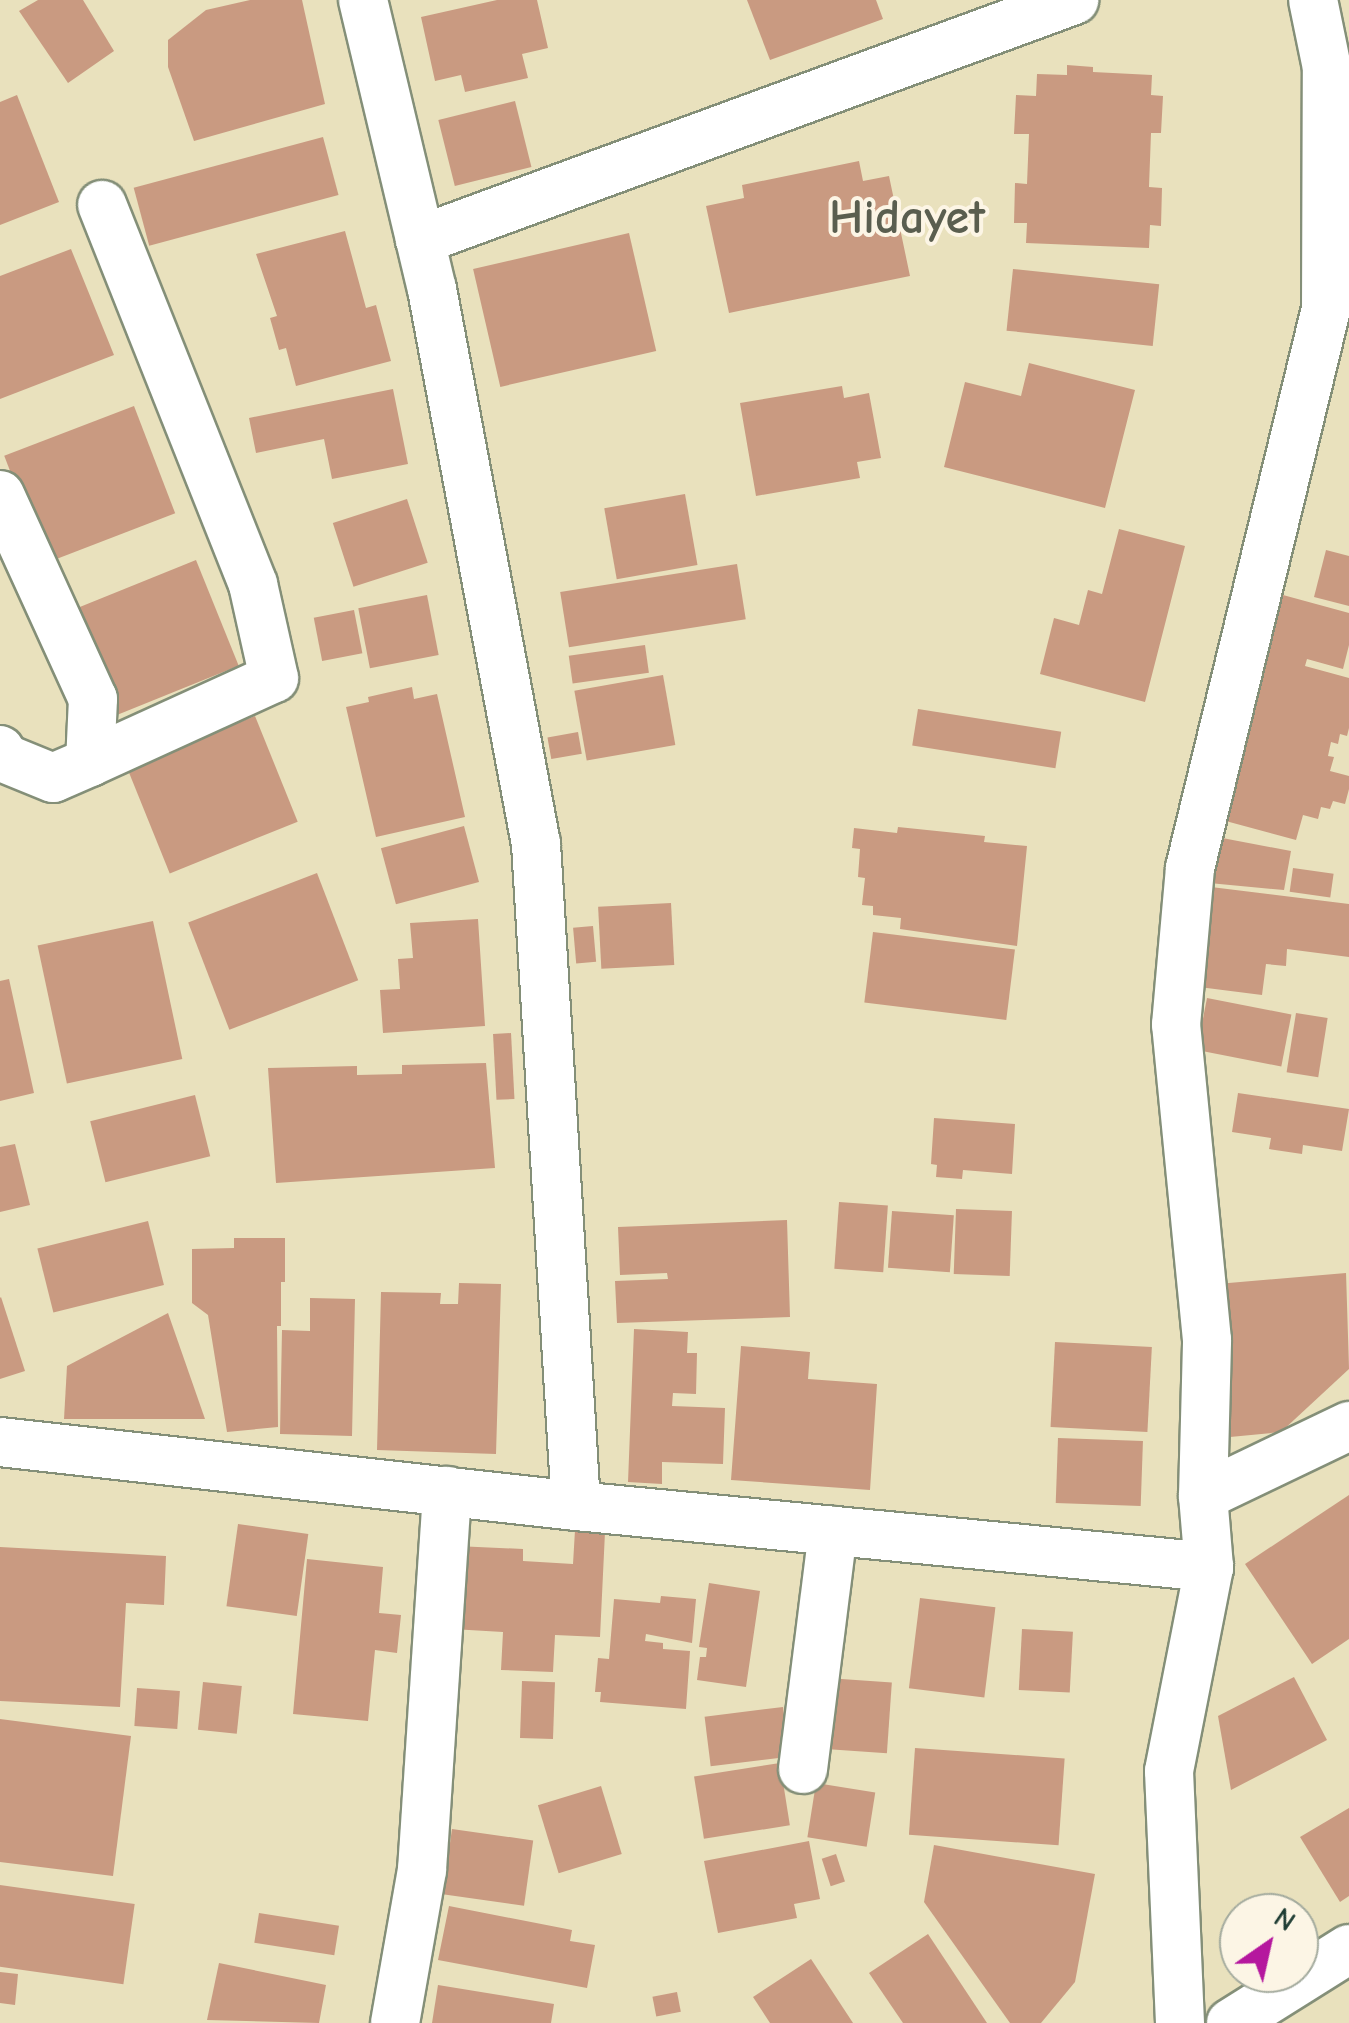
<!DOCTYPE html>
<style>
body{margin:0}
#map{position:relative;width:1349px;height:2023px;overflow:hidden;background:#e9e1bd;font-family:"Comic Neue",sans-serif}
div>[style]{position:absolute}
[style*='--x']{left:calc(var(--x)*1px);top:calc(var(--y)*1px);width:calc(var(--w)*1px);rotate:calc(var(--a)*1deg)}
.building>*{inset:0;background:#c99a81;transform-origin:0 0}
.roads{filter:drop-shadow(2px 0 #848f78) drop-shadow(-2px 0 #848f78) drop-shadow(0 2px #848f78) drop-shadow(0 -2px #848f78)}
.minor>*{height:48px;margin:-24px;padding:0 24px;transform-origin:24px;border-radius:24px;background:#fff}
span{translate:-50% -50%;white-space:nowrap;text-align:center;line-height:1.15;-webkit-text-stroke:8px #fcf5e5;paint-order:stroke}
.district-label{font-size:48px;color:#5a5e4f;font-weight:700}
.north{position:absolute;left:1219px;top:1893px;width:100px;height:100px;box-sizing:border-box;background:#fcf5e5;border:2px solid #a4ab9e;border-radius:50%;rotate:34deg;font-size:28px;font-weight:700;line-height:40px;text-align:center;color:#1f3d34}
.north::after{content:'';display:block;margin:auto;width:35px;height:45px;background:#b5179e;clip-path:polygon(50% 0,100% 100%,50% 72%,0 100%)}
</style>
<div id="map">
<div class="building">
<div style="clip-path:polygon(38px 0,83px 0,114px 51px,68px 83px,19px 11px)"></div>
<div style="clip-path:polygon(250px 0,302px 0,325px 104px,194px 141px,168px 67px,168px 40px,206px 10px)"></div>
<div style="clip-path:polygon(497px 0,537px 0,548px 48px,522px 54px,528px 78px,465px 92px,461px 75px,435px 81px,421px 17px)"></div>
<div style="clip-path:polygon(747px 0,876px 0,883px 19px,770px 60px)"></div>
<div style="clip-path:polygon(1067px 65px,1093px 67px,1093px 72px,1152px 75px,1151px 95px,1163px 96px,1161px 133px,1151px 133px,1149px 187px,1162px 188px,1161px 226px,1150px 225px,1149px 248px,1026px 243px,1027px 223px,1014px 223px,1015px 183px,1027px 184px,1029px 134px,1014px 134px,1016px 95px,1036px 96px,1037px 74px,1067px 75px)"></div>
<div style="clip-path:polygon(17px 95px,59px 202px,0 225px,0 102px)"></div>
<div style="left:515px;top:101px;width:68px;height:79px;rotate:76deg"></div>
<div style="left:323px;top:137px;width:60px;height:196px;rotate:75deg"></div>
<div style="clip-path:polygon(859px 161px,863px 181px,889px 176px,910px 276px,729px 313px,706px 206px,744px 198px,742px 185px)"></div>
<div style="clip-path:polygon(345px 231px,366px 308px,376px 305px,391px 361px,296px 386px,286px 348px,279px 350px,270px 318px,277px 316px,256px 254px)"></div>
<div style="left:629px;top:233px;width:121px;height:160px;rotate:77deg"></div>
<div style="clip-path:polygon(71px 249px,114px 355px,0 399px,0 276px)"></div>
<div style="left:1013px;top:269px;width:147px;height:62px;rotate:6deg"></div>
<div style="clip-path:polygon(1029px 363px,1135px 390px,1105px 508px,944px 467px,965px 382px,1021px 396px)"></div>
<div style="clip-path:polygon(842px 386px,844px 398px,869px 393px,881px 458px,857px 462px,860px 478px,756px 496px,740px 403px)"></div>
<div style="clip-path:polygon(393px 389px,408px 464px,332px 479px,324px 439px,256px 453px,249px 418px)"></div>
<div style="left:134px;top:406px;width:115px;height:139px;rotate:69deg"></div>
<div style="left:685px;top:494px;width:72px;height:82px;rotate:80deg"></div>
<div style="left:407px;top:499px;width:67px;height:78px;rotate:72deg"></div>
<div style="clip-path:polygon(1119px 529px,1185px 546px,1145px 702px,1040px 674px,1054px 618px,1079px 625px,1088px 590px,1102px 594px)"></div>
<div style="clip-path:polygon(1326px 550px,1349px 556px,1349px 606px,1314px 597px)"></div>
<div style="left:196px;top:560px;width:114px;height:138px;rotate:68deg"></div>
<div style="left:737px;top:564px;width:56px;height:179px;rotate:81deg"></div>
<div style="left:427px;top:595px;width:61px;height:70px;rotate:79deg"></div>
<div style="clip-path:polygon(1283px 595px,1349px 613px,1349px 645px,1343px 669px,1307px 659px,1305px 666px,1349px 678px,1349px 728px,1347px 736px,1340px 734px,1338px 744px,1331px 742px,1328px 756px,1334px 757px,1330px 771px,1349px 776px,1349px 789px,1345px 804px,1333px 801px,1330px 809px,1321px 807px,1318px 819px,1303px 815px,1296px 840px,1222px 820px)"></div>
<div style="left:354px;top:610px;width:44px;height:41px;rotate:79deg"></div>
<div style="left:645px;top:645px;width:28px;height:77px;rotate:82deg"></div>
<div style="left:663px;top:675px;width:71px;height:90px;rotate:80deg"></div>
<div style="clip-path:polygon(412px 687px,414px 699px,437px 694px,465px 817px,376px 837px,346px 707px,369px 702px,368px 697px)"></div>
<div style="left:918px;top:709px;width:145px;height:37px;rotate:9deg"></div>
<div style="left:255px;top:716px;width:114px;height:138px;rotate:68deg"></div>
<div style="left:578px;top:732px;width:22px;height:31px;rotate:80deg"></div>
<div style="left:464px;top:826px;width:58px;height:86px;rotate:75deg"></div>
<div style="clip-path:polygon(898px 827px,985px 836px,984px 842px,1027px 846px,1017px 946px,900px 929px,901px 918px,873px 915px,873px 906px,862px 905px,865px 878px,858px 877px,860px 849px,852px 848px,854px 828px,897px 833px)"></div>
<div style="clip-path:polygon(1217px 837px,1291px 851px,1284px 890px,1209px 883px)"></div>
<div style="left:1293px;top:868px;width:41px;height:24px;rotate:8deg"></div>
<div style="left:317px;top:873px;width:115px;height:138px;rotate:69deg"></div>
<div style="clip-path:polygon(1211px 887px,1349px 904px,1349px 957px,1287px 949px,1286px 966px,1266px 964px,1262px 995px,1199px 987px)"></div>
<div style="left:671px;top:903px;width:62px;height:73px;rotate:87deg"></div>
<div style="clip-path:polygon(478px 919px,485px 1026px,383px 1033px,380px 990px,400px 989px,398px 959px,413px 958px,410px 923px)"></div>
<div style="left:153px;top:921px;width:141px;height:118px;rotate:78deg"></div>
<div style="left:593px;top:926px;width:36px;height:20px;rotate:85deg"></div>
<div style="left:873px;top:932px;width:143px;height:71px;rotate:7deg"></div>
<div style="clip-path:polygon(9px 979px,34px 1093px,0 1101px,0 981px)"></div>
<div style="left:1207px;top:998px;width:86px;height:53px;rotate:11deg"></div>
<div style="left:1296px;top:1013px;width:32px;height:60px;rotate:9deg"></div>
<div style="left:511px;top:1033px;width:66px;height:18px;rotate:87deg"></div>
<div style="clip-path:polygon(486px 1063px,495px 1168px,276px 1183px,268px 1068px,357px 1066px,357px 1075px,402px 1074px,402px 1065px)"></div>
<div style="clip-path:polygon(1238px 1093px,1349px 1109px,1342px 1151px,1303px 1145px,1302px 1154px,1269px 1149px,1271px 1138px,1232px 1132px)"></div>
<div style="left:195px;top:1095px;width:63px;height:108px;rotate:76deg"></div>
<div style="clip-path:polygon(934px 1118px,1015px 1124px,1012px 1174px,963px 1170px,962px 1179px,936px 1177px,937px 1165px,931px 1164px)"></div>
<div style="clip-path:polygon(15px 1144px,30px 1205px,0 1212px,0 1147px)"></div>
<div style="left:839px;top:1202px;width:49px;height:67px;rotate:4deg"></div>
<div style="left:956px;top:1209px;width:56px;height:65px;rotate:2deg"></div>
<div style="left:892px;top:1211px;width:62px;height:57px;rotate:4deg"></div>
<div style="clip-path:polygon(787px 1220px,790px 1317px,617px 1323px,615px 1281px,668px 1279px,667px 1273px,620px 1275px,618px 1227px)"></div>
<div style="left:148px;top:1221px;width:66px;height:114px;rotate:76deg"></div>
<div style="clip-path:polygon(234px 1238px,285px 1238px,285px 1282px,281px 1282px,281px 1326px,277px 1326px,278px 1427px,227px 1432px,208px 1315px,192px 1303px,192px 1249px,234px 1248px)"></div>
<div style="clip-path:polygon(1346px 1273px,1349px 1369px,1281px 1432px,1230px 1437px,1217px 1284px)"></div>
<div style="clip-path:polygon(459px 1283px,501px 1284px,496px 1454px,377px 1450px,381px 1292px,441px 1293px,440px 1304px,458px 1304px)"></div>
<div style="clip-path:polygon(1px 1297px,25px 1371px,0 1379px,0 1298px)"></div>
<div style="clip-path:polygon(310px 1298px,355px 1299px,352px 1436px,280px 1434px,282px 1330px,310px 1331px)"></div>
<div style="clip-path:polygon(168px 1313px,205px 1419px,64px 1419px,67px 1366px)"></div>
<div style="clip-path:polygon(634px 1329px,688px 1332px,687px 1353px,697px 1353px,696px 1394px,673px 1393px,672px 1406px,725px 1408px,723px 1464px,662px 1462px,662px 1484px,628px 1482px)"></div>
<div style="left:1055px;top:1342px;width:97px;height:85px;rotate:3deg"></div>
<div style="clip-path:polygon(741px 1346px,810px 1352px,808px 1379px,877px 1384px,870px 1490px,731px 1480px)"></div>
<div style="left:1058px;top:1438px;width:85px;height:65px;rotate:2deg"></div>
<div style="clip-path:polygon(1349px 1495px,1349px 1639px,1312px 1664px,1245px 1564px)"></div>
<div style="left:238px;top:1524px;width:71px;height:83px;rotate:8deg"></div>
<div style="clip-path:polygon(575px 1530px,605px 1532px,600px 1637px,555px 1635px,553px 1672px,501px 1670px,503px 1632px,452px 1629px,456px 1546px,523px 1549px,523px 1561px,573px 1564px)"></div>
<div style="clip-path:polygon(0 1547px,166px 1556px,164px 1605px,126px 1603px,120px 1707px,0 1701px)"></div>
<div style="clip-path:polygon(307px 1559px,383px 1567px,379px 1613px,401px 1615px,397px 1653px,375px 1650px,368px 1721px,293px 1714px)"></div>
<div style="clip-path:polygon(709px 1583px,760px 1591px,746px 1687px,697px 1680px,700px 1657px,706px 1657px,707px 1648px,699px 1647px)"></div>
<div style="clip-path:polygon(661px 1596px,696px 1599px,692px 1643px,646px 1634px,645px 1641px,663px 1643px,663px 1649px,690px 1651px,686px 1709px,600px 1702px,601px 1692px,595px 1692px,598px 1658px,609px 1659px,614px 1599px,660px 1603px)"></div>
<div style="left:920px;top:1598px;width:76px;height:91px;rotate:7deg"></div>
<div style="left:1022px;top:1629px;width:51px;height:61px;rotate:3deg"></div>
<div style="clip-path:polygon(1294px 1677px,1327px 1740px,1231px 1790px,1218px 1716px)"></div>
<div style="left:827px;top:1678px;width:65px;height:71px;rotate:4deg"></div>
<div style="left:522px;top:1681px;width:33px;height:57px;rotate:2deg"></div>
<div style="left:203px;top:1682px;width:39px;height:48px;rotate:6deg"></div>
<div style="left:137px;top:1688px;width:43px;height:38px;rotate:4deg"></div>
<div style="left:783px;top:1707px;width:50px;height:79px;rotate:83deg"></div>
<div style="clip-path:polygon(0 1719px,131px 1736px,113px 1876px,0 1862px)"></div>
<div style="left:915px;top:1748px;width:150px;height:87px;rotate:4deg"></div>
<div style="left:780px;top:1763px;width:63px;height:87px;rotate:81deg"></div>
<div style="left:816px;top:1783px;width:60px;height:55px;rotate:9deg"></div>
<div style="left:601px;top:1786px;width:71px;height:66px;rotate:73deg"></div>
<div style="clip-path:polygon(1349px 1808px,1349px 1896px,1340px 1902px,1300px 1837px)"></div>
<div style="left:452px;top:1829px;width:82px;height:66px;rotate:8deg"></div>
<div style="clip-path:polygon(809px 1841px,820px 1899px,794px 1904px,797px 1918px,718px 1933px,704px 1861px)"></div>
<div style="clip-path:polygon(934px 1845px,1095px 1874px,1075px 1982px,1041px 2023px,1010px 2023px,924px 1902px)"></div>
<div style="left:836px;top:1854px;width:29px;height:15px;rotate:72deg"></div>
<div style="left:0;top:1885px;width:136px;height:81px;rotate:8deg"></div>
<div style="clip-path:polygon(449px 1906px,572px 1930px,570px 1941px,595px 1945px,587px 1988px,438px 1960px)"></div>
<div style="left:259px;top:1913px;width:81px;height:30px;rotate:9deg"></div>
<div style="clip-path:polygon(928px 1934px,987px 2023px,903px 2023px,869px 1973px)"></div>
<div style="clip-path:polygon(811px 1959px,853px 2023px,770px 2023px,753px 1997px)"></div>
<div style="clip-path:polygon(219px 1963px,326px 1985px,319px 2023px,207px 2020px)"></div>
<div style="clip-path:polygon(0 1972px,18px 1974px,15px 2005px,0 2003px)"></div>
<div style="clip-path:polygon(438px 1985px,554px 2004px,551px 2023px,432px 2023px)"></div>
<div style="left:677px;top:1992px;width:20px;height:25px;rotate:79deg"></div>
</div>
<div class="roads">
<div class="minor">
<div style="--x:363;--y:0;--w:297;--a:76.6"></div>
<div style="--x:432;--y:289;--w:565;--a:79.39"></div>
<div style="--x:536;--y:844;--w:663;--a:86.54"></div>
<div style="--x:420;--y:240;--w:697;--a:-20.15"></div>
<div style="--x:0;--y:495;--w:224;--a:65.5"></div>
<div style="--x:93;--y:699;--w:63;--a:92.7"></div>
<div style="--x:90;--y:762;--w:40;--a:156.6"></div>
<div style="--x:53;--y:778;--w:53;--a:-157.8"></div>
<div style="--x:4;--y:758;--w:9;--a:-117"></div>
<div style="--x:90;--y:762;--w:202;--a:-24.5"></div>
<div style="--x:274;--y:678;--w:96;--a:-102.6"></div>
<div style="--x:253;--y:584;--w:408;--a:-111.7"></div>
<div style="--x:0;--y:1442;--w:580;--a:6.34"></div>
<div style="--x:576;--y:1506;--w:636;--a:5.5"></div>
<div style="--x:1203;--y:1496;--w:162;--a:-25.6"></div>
<div style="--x:803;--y:1769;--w:240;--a:-82.8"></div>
<div style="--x:395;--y:2023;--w:155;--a:-80"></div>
<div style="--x:422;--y:1870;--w:380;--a:-86.2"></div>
<div style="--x:1180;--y:2023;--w:252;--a:-92.5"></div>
<div style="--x:1169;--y:1771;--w:208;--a:-78.9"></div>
<div style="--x:1209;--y:1567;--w:71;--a:-94.8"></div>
<div style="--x:1203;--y:1496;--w:156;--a:-88.5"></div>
<div style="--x:1207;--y:1340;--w:317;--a:-95.6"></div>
<div style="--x:1176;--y:1025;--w:158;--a:-84.9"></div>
<div style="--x:1190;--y:868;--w:575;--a:-76.33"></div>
<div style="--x:1326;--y:309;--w:241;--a:-89.8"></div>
<div style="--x:1327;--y:68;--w:69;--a:-101.6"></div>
<div style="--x:1231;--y:2023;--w:139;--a:-32.1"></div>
</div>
</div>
<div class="district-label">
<span style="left:907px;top:218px">Hidayet</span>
</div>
<div class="north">N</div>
</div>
